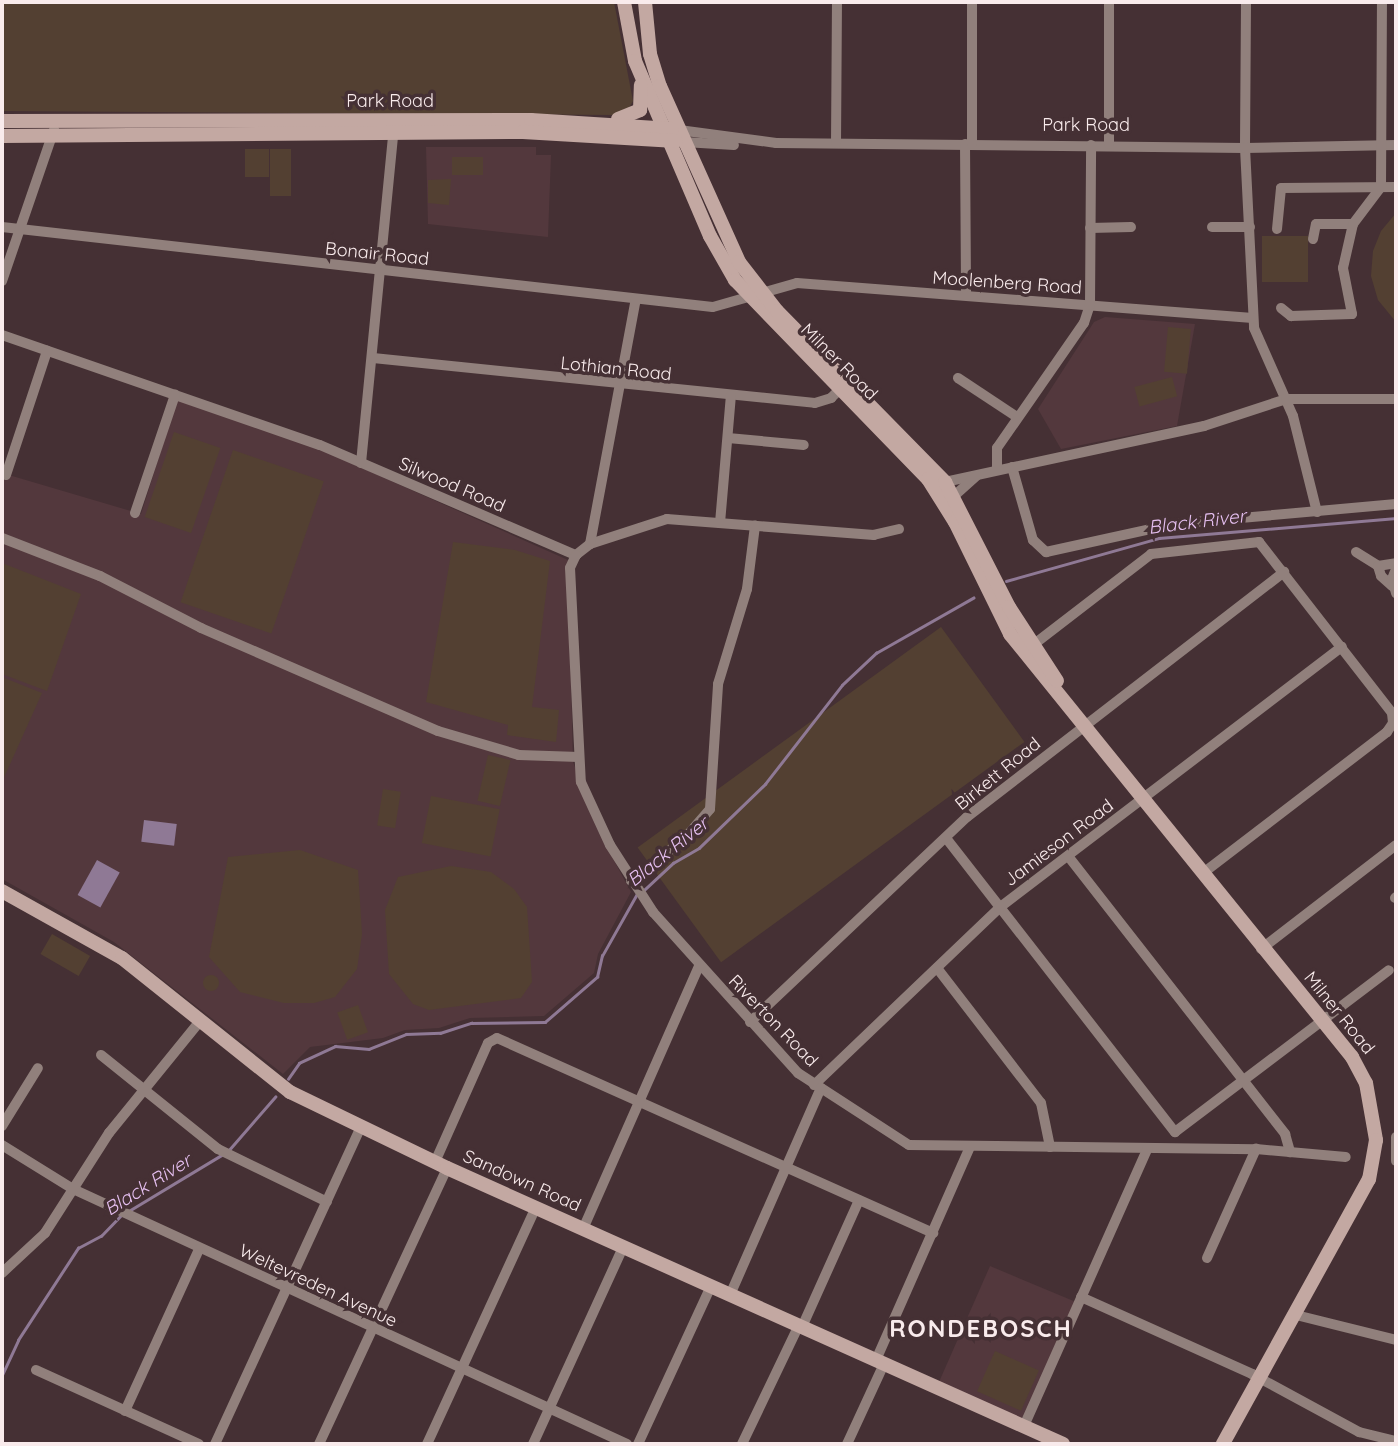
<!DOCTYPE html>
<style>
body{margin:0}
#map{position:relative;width:1398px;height:1446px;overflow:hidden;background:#453034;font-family:Quicksand,sans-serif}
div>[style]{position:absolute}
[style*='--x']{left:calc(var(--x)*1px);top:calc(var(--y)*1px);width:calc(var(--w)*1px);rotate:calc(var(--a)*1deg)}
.built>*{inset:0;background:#53383d}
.green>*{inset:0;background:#534032;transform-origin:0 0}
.round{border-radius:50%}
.water>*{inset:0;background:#8f7995;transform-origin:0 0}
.stream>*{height:2.5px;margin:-1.25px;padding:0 1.25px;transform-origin:1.25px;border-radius:1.25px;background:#8f7995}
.street>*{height:10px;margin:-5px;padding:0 5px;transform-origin:5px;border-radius:5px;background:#91807c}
.secondary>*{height:14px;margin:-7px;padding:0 7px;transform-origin:7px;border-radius:7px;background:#c3a8a2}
span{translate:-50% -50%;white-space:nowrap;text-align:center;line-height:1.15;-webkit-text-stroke:7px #453034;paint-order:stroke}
.street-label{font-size:18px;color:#f9ebec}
.water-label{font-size:19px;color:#e5bff0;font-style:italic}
.district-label{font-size:24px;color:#f9ebec;font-weight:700;letter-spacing:2px}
.frame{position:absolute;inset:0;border:4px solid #f9ebec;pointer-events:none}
</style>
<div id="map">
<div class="built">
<div style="clip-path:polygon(426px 147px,536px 147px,536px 155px,551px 155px,548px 237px,428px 224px)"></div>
<div style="clip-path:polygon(1105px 317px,1195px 324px,1177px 426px,1061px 449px,1038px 409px,1094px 322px)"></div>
<div style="clip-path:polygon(177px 400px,315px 447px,568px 560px,573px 762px,605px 844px,631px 892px,598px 954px,594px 973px,544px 1016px,470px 1018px,439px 1028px,405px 1030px,383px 1038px,310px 1047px,283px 1074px,114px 942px,2px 879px,2px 473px,141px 514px)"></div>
<div style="clip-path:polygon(990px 1266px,1076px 1302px,1024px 1417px,1019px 1419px,939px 1382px)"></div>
</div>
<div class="green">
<div style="clip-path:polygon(2px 2px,614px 2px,633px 101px,627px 111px,615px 115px,2px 111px)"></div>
<div style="left:245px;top:149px;width:24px;height:28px"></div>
<div style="left:270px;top:149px;width:21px;height:47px"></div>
<div style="left:452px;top:157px;width:31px;height:18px"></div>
<div style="clip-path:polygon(451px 179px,449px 205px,428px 203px,428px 180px)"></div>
<div style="clip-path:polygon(1396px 213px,1396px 322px,1378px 300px,1371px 276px,1373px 251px,1381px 231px)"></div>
<div style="left:1262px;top:236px;width:46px;height:46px"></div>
<div style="left:1168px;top:327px;width:23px;height:45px;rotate:5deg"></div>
<div style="left:1172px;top:377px;width:20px;height:39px;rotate:75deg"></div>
<div style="left:174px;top:432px;width:49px;height:90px;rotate:19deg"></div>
<div style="left:233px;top:450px;width:96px;height:161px;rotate:19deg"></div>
<div style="clip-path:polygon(453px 542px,515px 550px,550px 561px,532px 707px,559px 710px,556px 742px,507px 735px,508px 725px,426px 702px)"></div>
<div style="clip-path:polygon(2px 563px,81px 594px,47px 691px,2px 674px)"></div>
<div style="left:941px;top:627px;width:142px;height:375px;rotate:54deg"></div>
<div style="clip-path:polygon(2px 677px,42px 693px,2px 782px)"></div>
<div style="left:488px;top:755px;width:23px;height:47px;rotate:13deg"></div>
<div style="left:383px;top:789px;width:18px;height:37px;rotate:9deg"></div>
<div style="left:431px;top:796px;width:70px;height:48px;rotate:11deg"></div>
<div style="clip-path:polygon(300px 850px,358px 870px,362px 934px,357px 969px,335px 997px,314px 1003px,284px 1003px,240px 992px,209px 957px,228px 857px)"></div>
<div style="clip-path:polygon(451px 866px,491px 872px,514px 889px,527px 907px,532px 982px,521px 998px,429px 1010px,413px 1004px,389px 974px,385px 910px,398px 877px)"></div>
<div style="left:52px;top:934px;width:44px;height:23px;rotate:30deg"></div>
<div class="round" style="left:203px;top:975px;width:16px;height:16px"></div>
<div style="left:358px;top:1005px;width:29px;height:22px;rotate:70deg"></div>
<div style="left:995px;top:1351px;width:48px;height:44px;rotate:24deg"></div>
</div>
<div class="water">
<div style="left:144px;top:820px;width:33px;height:22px;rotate:7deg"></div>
<div style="left:97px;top:860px;width:26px;height:40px;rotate:29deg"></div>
</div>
<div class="stream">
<div style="--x:1006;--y:581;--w:159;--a:-15.7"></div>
<div style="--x:1159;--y:538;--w:238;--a:-4.8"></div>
<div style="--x:643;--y:891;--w:41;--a:-43"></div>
<div style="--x:673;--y:863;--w:30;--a:-30"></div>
<div style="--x:699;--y:848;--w:92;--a:-44.1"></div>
<div style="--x:765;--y:784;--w:125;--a:-52.1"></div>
<div style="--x:842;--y:685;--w:47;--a:-43.3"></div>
<div style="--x:876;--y:653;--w:112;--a:-29.6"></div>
<div style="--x:288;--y:1079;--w:19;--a:-55"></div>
<div style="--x:299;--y:1063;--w:40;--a:-25"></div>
<div style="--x:335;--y:1046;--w:34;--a:5"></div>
<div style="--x:369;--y:1049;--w:40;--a:-22"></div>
<div style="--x:406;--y:1034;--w:34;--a:-2"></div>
<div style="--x:440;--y:1033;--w:33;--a:-18"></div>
<div style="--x:471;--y:1023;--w:74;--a:-0.8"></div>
<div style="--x:545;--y:1022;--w:69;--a:-40.9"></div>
<div style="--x:597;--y:977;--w:22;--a:-77"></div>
<div style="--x:602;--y:956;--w:71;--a:-60.6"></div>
<div style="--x:228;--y:1151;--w:72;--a:-49"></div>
<div style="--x:127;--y:1212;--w:112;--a:-31.1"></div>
<div style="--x:2;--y:1375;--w:38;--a:-65"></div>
<div style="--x:18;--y:1340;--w:110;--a:-56.9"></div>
<div style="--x:78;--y:1248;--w:26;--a:-28"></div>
<div style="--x:101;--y:1236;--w:29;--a:-46"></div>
</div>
<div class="street">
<div style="--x:1246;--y:2;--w:146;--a:90.4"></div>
<div style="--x:1245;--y:148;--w:180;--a:87.1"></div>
<div style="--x:1254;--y:328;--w:96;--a:66.1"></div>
<div style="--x:1293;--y:416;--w:99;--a:76"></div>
<div style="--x:679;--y:130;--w:98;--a:7.6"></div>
<div style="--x:776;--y:143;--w:469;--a:0.6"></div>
<div style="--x:1245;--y:148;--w:151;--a:-1.1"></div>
<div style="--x:684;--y:142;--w:50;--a:3.4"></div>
<div style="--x:836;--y:143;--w:141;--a:-89.6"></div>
<div style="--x:965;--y:144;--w:151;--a:89.6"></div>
<div style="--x:972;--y:144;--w:142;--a:-90"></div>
<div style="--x:1109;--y:144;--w:142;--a:-90"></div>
<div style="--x:2;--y:227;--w:715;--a:6.42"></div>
<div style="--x:713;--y:307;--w:87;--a:-15.9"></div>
<div style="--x:797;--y:283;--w:457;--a:4.4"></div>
<div style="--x:1212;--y:227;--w:38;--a:0"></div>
<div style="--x:1090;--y:228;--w:41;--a:-1.4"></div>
<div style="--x:1277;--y:229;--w:41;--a:-84.4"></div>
<div style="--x:1281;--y:188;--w:115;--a:-0.5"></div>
<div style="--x:1313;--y:239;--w:15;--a:-79"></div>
<div style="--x:1316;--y:224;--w:37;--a:0"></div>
<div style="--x:2;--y:281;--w:160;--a:-71"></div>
<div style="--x:1281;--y:308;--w:13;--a:39"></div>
<div style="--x:1291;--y:316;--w:61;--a:-1.9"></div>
<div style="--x:1352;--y:314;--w:47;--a:-101.1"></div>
<div style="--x:1343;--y:268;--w:45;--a:-77.2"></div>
<div style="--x:1353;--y:224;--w:46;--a:-52.9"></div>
<div style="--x:1381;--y:187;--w:185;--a:-89.7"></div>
<div style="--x:2;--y:335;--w:336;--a:19.1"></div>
<div style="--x:320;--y:445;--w:279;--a:23.3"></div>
<div style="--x:373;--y:358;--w:444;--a:5.8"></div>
<div style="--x:815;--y:403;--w:17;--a:-17"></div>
<div style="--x:831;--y:398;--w:17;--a:-45"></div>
<div style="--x:958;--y:378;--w:71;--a:33.5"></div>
<div style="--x:728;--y:438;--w:76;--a:5.3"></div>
<div style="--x:361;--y:463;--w:336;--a:-84.4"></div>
<div style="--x:1012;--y:467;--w:76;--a:74"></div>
<div style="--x:1033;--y:540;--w:18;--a:43"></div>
<div style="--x:1046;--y:552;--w:130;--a:-12.4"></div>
<div style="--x:1173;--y:524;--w:224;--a:-5.1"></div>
<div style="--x:997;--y:470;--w:22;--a:-90"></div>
<div style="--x:997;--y:448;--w:152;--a:-55.2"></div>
<div style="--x:1084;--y:323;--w:19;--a:-72"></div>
<div style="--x:1090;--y:305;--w:160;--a:-89.6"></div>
<div style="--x:6;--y:475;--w:131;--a:-71.7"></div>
<div style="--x:945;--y:482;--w:265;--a:-12.2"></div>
<div style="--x:1204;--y:426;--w:86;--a:-18.2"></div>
<div style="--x:1286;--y:399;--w:110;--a:0"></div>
<div style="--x:954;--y:496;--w:30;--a:-42"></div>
<div style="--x:135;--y:513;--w:125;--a:-71.3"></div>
<div style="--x:720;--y:523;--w:128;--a:-85.1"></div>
<div style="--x:899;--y:529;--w:26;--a:167"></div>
<div style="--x:874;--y:535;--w:208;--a:-175.6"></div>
<div style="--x:667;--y:519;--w:81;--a:162"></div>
<div style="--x:590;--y:544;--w:18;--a:142"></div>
<div style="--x:576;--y:555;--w:14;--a:115"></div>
<div style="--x:570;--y:568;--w:214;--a:87.1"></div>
<div style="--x:581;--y:782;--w:69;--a:65.3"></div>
<div style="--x:610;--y:845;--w:80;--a:57.3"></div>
<div style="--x:653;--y:912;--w:217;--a:48"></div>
<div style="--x:798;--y:1073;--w:132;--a:33"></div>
<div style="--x:909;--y:1145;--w:347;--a:0.7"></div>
<div style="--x:1256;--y:1149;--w:90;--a:5.1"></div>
<div style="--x:2;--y:538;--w:105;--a:21.2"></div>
<div style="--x:100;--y:576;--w:114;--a:27.2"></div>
<div style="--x:201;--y:628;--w:258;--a:23.5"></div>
<div style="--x:438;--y:731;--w:84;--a:16.5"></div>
<div style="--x:519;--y:755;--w:60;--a:1.9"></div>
<div style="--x:590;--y:544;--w:249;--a:-79.4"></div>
<div style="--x:1356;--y:552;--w:26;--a:32"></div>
<div style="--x:1378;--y:566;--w:18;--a:-9"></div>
<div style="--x:1378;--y:566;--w:10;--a:73"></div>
<div style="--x:1381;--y:576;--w:15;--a:42"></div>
<div style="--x:1396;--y:569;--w:11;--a:112"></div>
<div style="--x:1392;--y:579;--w:15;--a:74"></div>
<div style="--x:1033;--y:645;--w:149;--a:-37.6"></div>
<div style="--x:1151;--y:554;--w:109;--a:-6.3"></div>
<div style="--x:1259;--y:542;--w:217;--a:52.1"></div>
<div style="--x:1392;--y:713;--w:10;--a:84"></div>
<div style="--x:1393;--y:723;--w:11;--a:124"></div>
<div style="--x:1387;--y:732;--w:233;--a:142.5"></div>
<div style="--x:946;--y:838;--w:373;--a:52.1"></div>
<div style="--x:1068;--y:856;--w:353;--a:52"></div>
<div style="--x:1285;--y:1134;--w:19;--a:74"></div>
<div style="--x:631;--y:881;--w:69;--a:-38.5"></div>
<div style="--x:685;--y:838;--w:38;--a:-49"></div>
<div style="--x:710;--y:809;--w:125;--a:-86.3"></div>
<div style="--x:718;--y:684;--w:99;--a:-73"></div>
<div style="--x:747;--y:589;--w:64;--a:-82.8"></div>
<div style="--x:1395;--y:898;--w:1;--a:-45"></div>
<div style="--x:1261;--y:949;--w:170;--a:-37.6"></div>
<div style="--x:937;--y:968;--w:170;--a:52.4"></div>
<div style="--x:1041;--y:1103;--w:45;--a:78.4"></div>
<div style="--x:750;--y:1022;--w:299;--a:-43.4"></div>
<div style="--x:967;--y:817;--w:401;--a:-37.7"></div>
<div style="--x:101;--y:1055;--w:150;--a:38.8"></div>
<div style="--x:218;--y:1149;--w:121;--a:25.9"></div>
<div style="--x:814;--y:1085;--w:256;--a:-43.7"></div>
<div style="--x:999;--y:908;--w:431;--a:-37.3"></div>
<div style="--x:2;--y:1126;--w:68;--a:-58.2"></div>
<div style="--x:1175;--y:1132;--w:268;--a:-37.1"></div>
<div style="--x:1396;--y:1137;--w:24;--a:90"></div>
<div style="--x:2;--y:1145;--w:84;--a:31.8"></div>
<div style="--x:73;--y:1189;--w:610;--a:24.72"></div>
<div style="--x:435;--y:1162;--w:130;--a:-66"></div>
<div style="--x:488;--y:1043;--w:10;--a:-29"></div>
<div style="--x:497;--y:1038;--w:478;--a:24.1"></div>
<div style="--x:583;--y:1229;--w:287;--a:-66.2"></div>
<div style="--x:1207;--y:1258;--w:120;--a:-65.8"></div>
<div style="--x:2;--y:1273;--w:59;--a:-42.9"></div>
<div style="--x:45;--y:1233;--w:119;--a:-57.4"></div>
<div style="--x:109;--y:1133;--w:144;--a:-50.9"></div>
<div style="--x:730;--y:1295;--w:226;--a:-66.3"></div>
<div style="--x:1081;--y:1297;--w:188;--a:24.2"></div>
<div style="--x:1252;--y:1374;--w:122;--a:28.5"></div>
<div style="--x:1359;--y:1432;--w:38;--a:14"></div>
<div style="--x:1296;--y:1315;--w:103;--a:14"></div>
<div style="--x:802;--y:1327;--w:139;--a:-65.8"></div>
<div style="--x:876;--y:1360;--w:233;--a:-66.2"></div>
<div style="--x:36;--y:1370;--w:179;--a:24.4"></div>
<div style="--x:125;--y:1411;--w:178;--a:-65.4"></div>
<div style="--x:1024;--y:1426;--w:304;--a:-66"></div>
<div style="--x:215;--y:1444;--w:350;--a:-65.3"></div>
<div style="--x:319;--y:1444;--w:304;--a:-65.1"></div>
<div style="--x:427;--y:1444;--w:261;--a:-65.3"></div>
<div style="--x:533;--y:1444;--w:217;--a:-65.4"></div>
<div style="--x:638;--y:1444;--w:174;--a:-65.2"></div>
<div style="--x:742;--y:1444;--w:132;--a:-64.4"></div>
<div style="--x:847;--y:1444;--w:88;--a:-65.2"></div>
</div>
<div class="secondary">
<div style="--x:624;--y:2;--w:60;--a:79.4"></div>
<div style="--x:635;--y:61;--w:190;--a:66.8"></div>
<div style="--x:710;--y:236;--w:51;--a:60.4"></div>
<div style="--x:735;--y:280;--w:277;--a:45.9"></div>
<div style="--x:928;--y:479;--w:51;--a:57.9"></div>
<div style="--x:955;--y:522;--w:125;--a:63.8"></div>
<div style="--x:1010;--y:634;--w:544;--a:51.04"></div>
<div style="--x:1352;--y:1057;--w:30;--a:62"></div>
<div style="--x:1366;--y:1083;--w:58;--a:80"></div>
<div style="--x:1376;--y:1140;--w:40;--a:100"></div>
<div style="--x:1369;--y:1179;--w:303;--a:118.9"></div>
<div style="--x:645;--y:2;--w:52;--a:84.5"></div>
<div style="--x:650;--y:54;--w:34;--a:73"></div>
<div style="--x:660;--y:86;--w:193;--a:65.8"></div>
<div style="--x:739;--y:262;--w:62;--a:52.2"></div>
<div style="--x:777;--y:311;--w:240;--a:45.5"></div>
<div style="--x:945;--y:482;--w:140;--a:62.9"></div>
<div style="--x:1009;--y:607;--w:88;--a:57"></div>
<div style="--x:618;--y:119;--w:24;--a:-22"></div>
<div style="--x:640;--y:110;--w:25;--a:-88"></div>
<div style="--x:2;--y:121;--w:529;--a:-0.11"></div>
<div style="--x:531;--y:120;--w:141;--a:3.7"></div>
<div style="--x:2;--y:136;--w:521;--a:-0.44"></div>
<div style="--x:523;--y:132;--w:153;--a:3.4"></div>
<div style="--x:2;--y:891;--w:137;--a:29.2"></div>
<div style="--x:122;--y:958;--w:215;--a:38.6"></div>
<div style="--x:290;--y:1092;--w:174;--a:25.8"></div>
<div style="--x:447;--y:1168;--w:675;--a:24.13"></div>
</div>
<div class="street-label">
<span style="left:390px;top:101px">Park Road</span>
<span style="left:1086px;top:125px">Park Road</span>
<span style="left:377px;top:254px;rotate:6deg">Bonair Road</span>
<span style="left:1007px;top:283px;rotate:4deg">Moolenberg Road</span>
<span style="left:839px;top:362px;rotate:45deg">Milner Road</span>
<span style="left:616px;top:369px;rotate:6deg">Lothian Road</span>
<span style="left:452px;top:485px;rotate:23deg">Silwood Road</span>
<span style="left:998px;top:774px;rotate:-39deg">Birkett Road</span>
<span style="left:1059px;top:843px;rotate:-37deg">Jamieson Road</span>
<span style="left:1339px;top:1013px;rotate:51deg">Milner Road</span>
<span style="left:773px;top:1021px;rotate:46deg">Riverton Road</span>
<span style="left:522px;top:1181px;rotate:24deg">Sandown Road</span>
<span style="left:318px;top:1286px;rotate:25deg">Weltevreden Avenue</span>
</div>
<div class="water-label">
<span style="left:1197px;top:522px;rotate:-7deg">Black River</span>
<span style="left:668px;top:852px;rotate:-39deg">Black River</span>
<span style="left:148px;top:1185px;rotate:-32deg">Black River</span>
</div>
<div class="district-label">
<span style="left:981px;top:1329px">RONDEBOSCH</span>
</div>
<div class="frame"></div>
</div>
